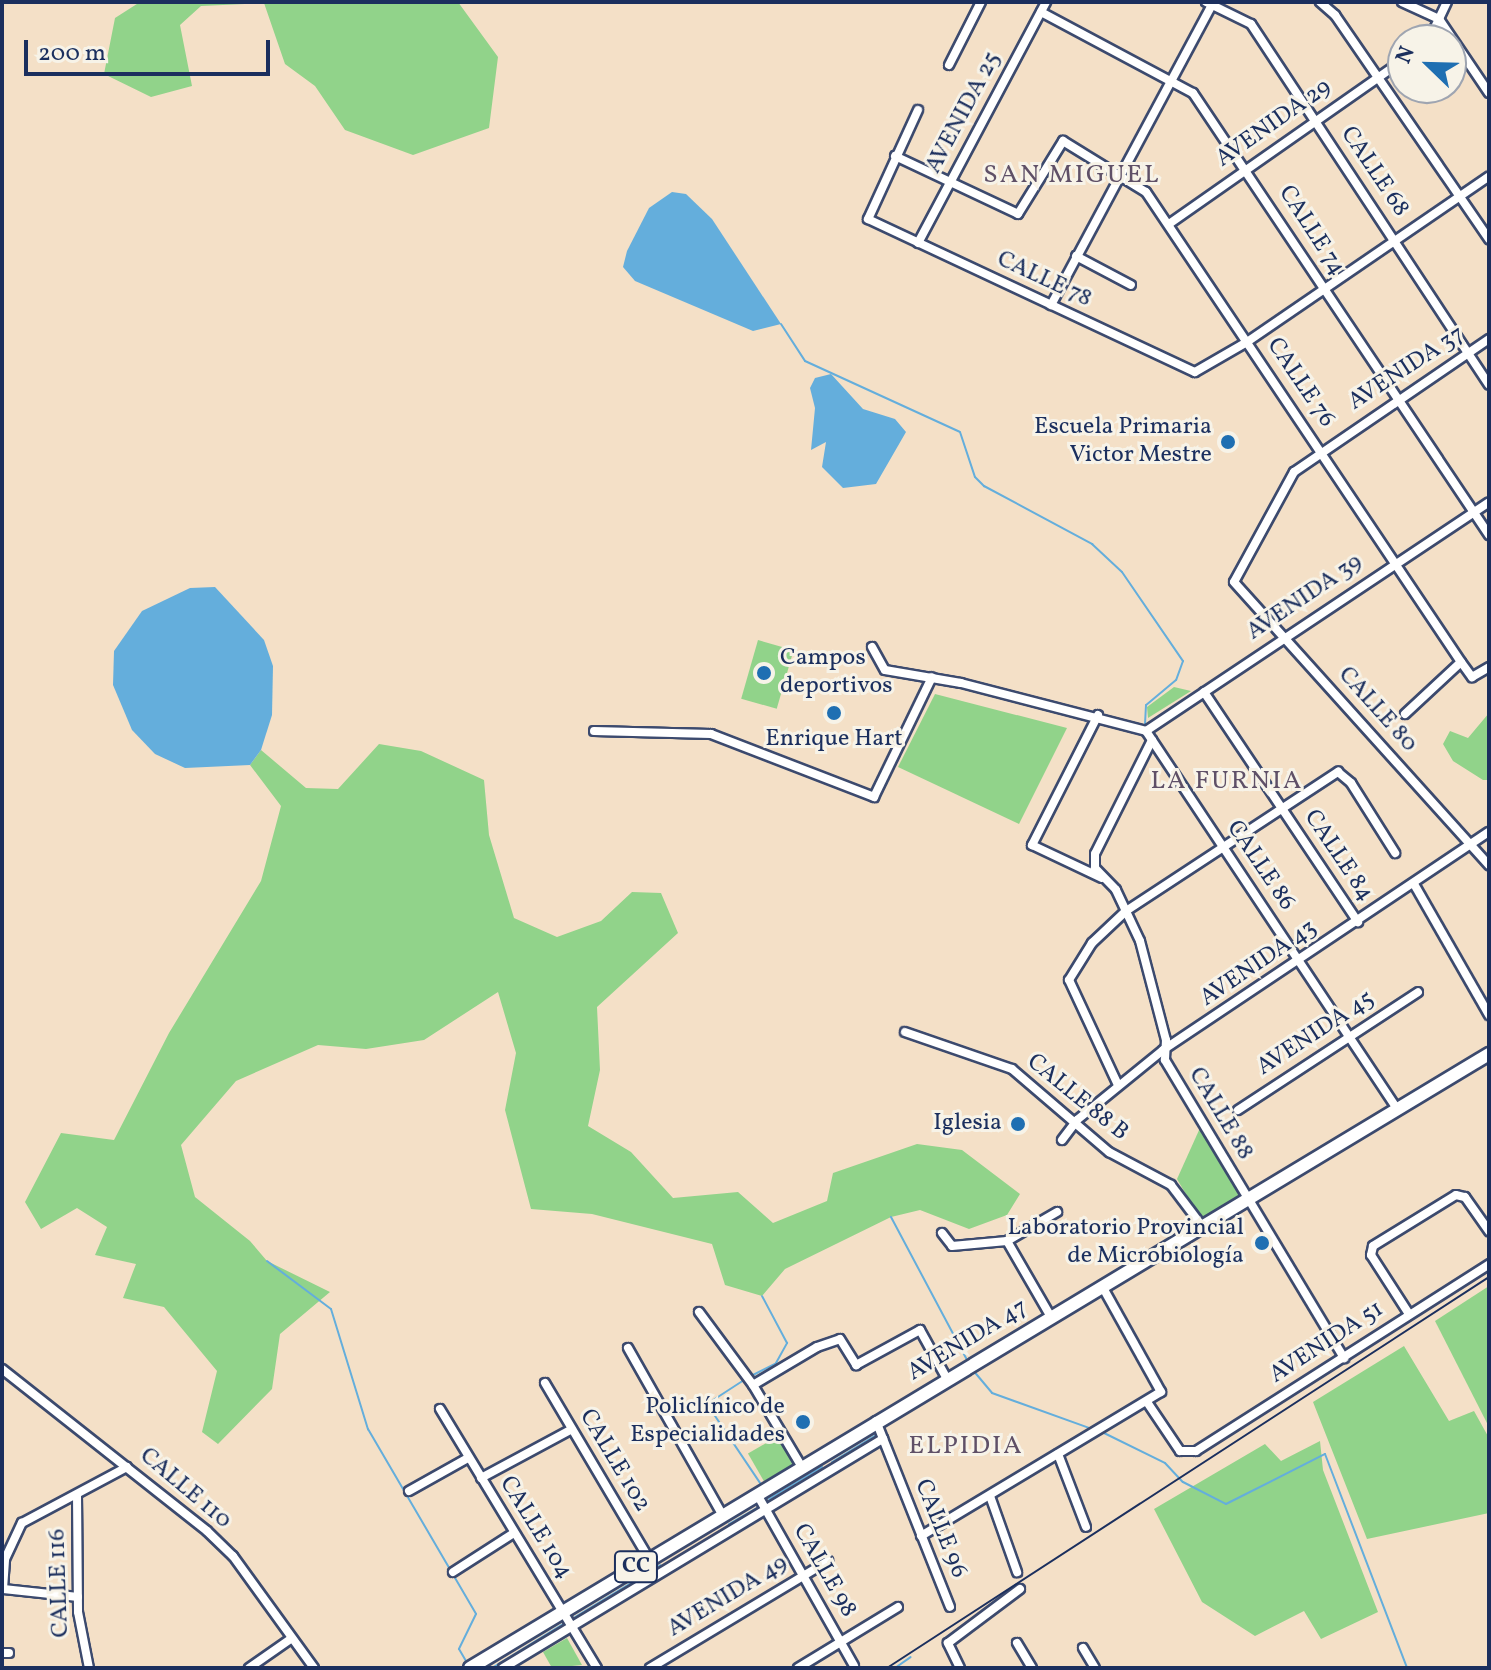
<!DOCTYPE html>
<meta charset="utf-8">
<style>
body{margin:0}
#map{position:relative;width:1491px;height:1670px;overflow:hidden;background:#f4e0c7;font-family:Vollkorn,serif}
div>[style]{position:absolute}
[style*='--x']{left:calc(var(--x)*1px);top:calc(var(--y)*1px);width:calc(var(--w)*1px);rotate:calc(var(--a)*1deg)}
.green>*{inset:0;background:#91d38a;transform-origin:0 0}
.water>*{inset:0;background:#64aedc}
.stream>*{height:2px;margin:-1px;padding:0 1px;transform-origin:1px;border-radius:1px;background:#64aedc}
.roads{filter:drop-shadow(2px 0 #3c4a6e) drop-shadow(-2px 0 #3c4a6e) drop-shadow(0 2px #3c4a6e) drop-shadow(0 -2px #3c4a6e)}
.street>*{height:8px;margin:-4px;padding:0 4px;transform-origin:4px;border-radius:4px;background:#fff}
.primary>*{height:12px;margin:-6px;padding:0 6px;transform-origin:6px;border-radius:6px;background:#fff}
.rail>*{height:2px;margin:-1px;padding:0 1px;transform-origin:1px;border-radius:1px;background:#1b2f5e}
.dots>*{width:22px;height:22px;translate:-50% -50%;box-sizing:border-box;border:4px solid #f7f3e8;border-radius:50%}
span{translate:-50% -50%;white-space:nowrap;text-align:center;line-height:1.15;-webkit-text-stroke:6px #f7f3e8;paint-order:stroke}
.shield-label span{padding:2px 6px;background:#f7f3e8;border:2px solid;border-radius:6px;-webkit-text-stroke-width:0}
.shield-label{font-size:22px;color:#1b2f5e;font-weight:700}
.street-label{font-size:24px;color:#1b2f5e}
.poi-label{font-size:24px;color:#1b2f5e}
.right{translate:-100% -50%;text-align:right}
.left{translate:0 -50%;text-align:left}
.neighbourhood-label{font-size:26px;color:#5f5067;letter-spacing:2px}
.frame{position:absolute;inset:0;border:4px solid #1b2f5e;pointer-events:none}
.north{position:absolute;left:1387px;top:24px;width:80px;height:80px;box-sizing:border-box;background:#f7f3e8;border:2px solid #9fa5b1;border-radius:50%;rotate:293deg;font-size:22px;font-weight:700;line-height:32px;text-align:center;color:#1b2f5e}
.north::after{content:'';display:block;margin:auto;width:28px;height:36px;background:#1f6fb2;clip-path:polygon(50% 0,100% 100%,50% 72%,0 100%)}
.scale{position:absolute;left:24px;top:40px;width:246px;height:36px;box-sizing:border-box;border:4px solid #1b2f5e;border-top:0;padding-left:10px;font-size:24px;line-height:28px;white-space:nowrap;color:#1b2f5e;-webkit-text-stroke:6px #f7f3e8;paint-order:stroke}
</style>
<div id="map">
<div class="green">
<div style="clip-path:polygon(140px 2px,458px 2px,498px 57px,489px 128px,413px 155px,345px 130px,315px 86px,285px 64px,264px 3px,201px 6px,180px 25px,192px 86px,151px 97px,104px 74px,115px 18px)"></div>
<div style="left:758px;top:640px;width:37px;height:61px;rotate:16deg"></div>
<div style="clip-path:polygon(1174px 687px,1191px 691px,1148px 718px,1147px 707px)"></div>
<div style="clip-path:polygon(935px 694px,1067px 728px,1019px 824px,898px 767px)"></div>
<div style="clip-path:polygon(1489px 713px,1489px 780px,1483px 780px,1453px 761px,1443px 744px,1450px 731px,1468px 738px)"></div>
<div style="clip-path:polygon(379px 744px,421px 751px,484px 780px,489px 835px,514px 918px,557px 937px,601px 921px,632px 892px,661px 893px,678px 933px,597px 1007px,600px 1070px,588px 1126px,631px 1152px,673px 1198px,738px 1192px,773px 1223px,827px 1201px,833px 1173px,917px 1144px,962px 1150px,1020px 1194px,1007px 1215px,969px 1229px,920px 1210px,891px 1217px,785px 1269px,762px 1296px,725px 1285px,712px 1244px,592px 1214px,531px 1209px,505px 1110px,516px 1053px,498px 992px,424px 1040px,366px 1049px,318px 1045px,236px 1081px,181px 1145px,195px 1197px,250px 1241px,267px 1261px,330px 1292px,280px 1334px,272px 1389px,218px 1444px,202px 1432px,217px 1371px,164px 1307px,123px 1298px,136px 1264px,95px 1255px,107px 1227px,77px 1208px,41px 1229px,25px 1202px,61px 1133px,114px 1140px,169px 1033px,261px 881px,281px 806px,250px 765px,261px 750px,306px 788px,338px 789px)"></div>
<div style="clip-path:polygon(1200px 1128px,1241px 1197px,1201px 1220px,1177px 1179px)"></div>
<div style="clip-path:polygon(1489px 1286px,1489px 1427px,1435px 1321px)"></div>
<div style="clip-path:polygon(1404px 1346px,1449px 1421px,1474px 1411px,1489px 1438px,1489px 1513px,1367px 1539px,1313px 1402px)"></div>
<div style="left:780px;top:1435px;width:32px;height:37px;rotate:60deg"></div>
<div style="clip-path:polygon(1320px 1441px,1323px 1470px,1378px 1612px,1321px 1639px,1304px 1611px,1255px 1636px,1202px 1602px,1154px 1509px,1265px 1444px,1281px 1461px)"></div>
<div style="clip-path:polygon(567px 1638px,582px 1665px,552px 1668px,543px 1652px)"></div>
</div>
<div class="water">
<div style="clip-path:polygon(672px 192px,686px 194px,712px 219px,781px 324px,753px 331px,635px 281px,623px 267px,627px 251px,649px 208px)"></div>
<div style="clip-path:polygon(831px 374px,863px 409px,895px 419px,906px 432px,876px 484px,843px 488px,822px 467px,826px 442px,811px 450px,815px 408px,810px 388px,815px 378px)"></div>
<div style="clip-path:polygon(215px 587px,264px 640px,273px 666px,272px 715px,261px 750px,250px 765px,185px 768px,155px 754px,132px 730px,113px 685px,114px 651px,142px 611px,190px 588px)"></div>
</div>
<div class="stream">
<div style="--x:781;--y:324;--w:44;--a:57"></div>
<div style="--x:805;--y:361;--w:170;--a:24.6"></div>
<div style="--x:960;--y:432;--w:47;--a:71.6"></div>
<div style="--x:975;--y:477;--w:13;--a:45"></div>
<div style="--x:984;--y:486;--w:123;--a:28.2"></div>
<div style="--x:1092;--y:544;--w:41;--a:43"></div>
<div style="--x:1122;--y:572;--w:108;--a:55.6"></div>
<div style="--x:1183;--y:661;--w:20;--a:110"></div>
<div style="--x:1176;--y:680;--w:39;--a:140"></div>
<div style="--x:1146;--y:705;--w:19;--a:93"></div>
<div style="--x:891;--y:1217;--w:162;--a:62"></div>
<div style="--x:267;--y:1261;--w:80;--a:36.9"></div>
<div style="--x:331;--y:1309;--w:126;--a:72.9"></div>
<div style="--x:368;--y:1429;--w:214;--a:59.7"></div>
<div style="--x:476;--y:1614;--w:39;--a:116"></div>
<div style="--x:459;--y:1649;--w:14;--a:60"></div>
<div style="--x:972;--y:1369;--w:31;--a:50"></div>
<div style="--x:992;--y:1393;--w:106;--a:19.8"></div>
<div style="--x:751;--y:1376;--w:28;--a:-27"></div>
<div style="--x:776;--y:1363;--w:23;--a:-61"></div>
<div style="--x:787;--y:1343;--w:53;--a:-118"></div>
<div style="--x:744;--y:1380;--w:44;--a:147"></div>
<div style="--x:707;--y:1404;--w:95;--a:56.1"></div>
<div style="--x:1102;--y:1432;--w:70;--a:26.2"></div>
<div style="--x:1165;--y:1463;--w:26;--a:47"></div>
<div style="--x:1183;--y:1482;--w:48;--a:27.1"></div>
<div style="--x:1226;--y:1504;--w:111;--a:-26.8"></div>
<div style="--x:1325;--y:1454;--w:229;--a:69"></div>
<div style="--x:832;--y:1462;--w:52;--a:-31.5"></div>
<div style="--x:769;--y:1499;--w:62;--a:-31.1"></div>
<div style="--x:729;--y:1524;--w:32;--a:-30"></div>
<div style="--x:575;--y:1617;--w:100;--a:-31.2"></div>
<div style="--x:492;--y:1668;--w:84;--a:-31.8"></div>
<div style="--x:895;--y:1668;--w:19;--a:-35"></div>
</div>
<div class="roads">
<div class="street">
<div style="--x:1206;--y:2;--w:50;--a:26.1"></div>
<div style="--x:1251;--y:24;--w:432;--a:56.6"></div>
<div style="--x:1320;--y:2;--w:20;--a:41"></div>
<div style="--x:1335;--y:15;--w:272;--a:55.5"></div>
<div style="--x:1402;--y:2;--w:41;--a:24.7"></div>
<div style="--x:1439;--y:19;--w:89;--a:56"></div>
<div style="--x:1041;--y:12;--w:172;--a:28.1"></div>
<div style="--x:1193;--y:93;--w:532;--a:56.19"></div>
<div style="--x:1429;--y:40;--w:42;--a:-64.7"></div>
<div style="--x:949;--y:65;--w:71;--a:-63.1"></div>
<div style="--x:918;--y:110;--w:120;--a:114.6"></div>
<div style="--x:868;--y:219;--w:361;--a:25.1"></div>
<div style="--x:1195;--y:372;--w:60;--a:-30"></div>
<div style="--x:1247;--y:342;--w:293;--a:-34.4"></div>
<div style="--x:895;--y:156;--w:136;--a:25.2"></div>
<div style="--x:1018;--y:214;--w:86;--a:-58.3"></div>
<div style="--x:1063;--y:141;--w:97;--a:31.6"></div>
<div style="--x:1146;--y:192;--w:566;--a:56.17"></div>
<div style="--x:1461;--y:662;--w:19;--a:54"></div>
<div style="--x:1472;--y:677;--w:20;--a:-30"></div>
<div style="--x:1169;--y:224;--w:286;--a:-35"></div>
<div style="--x:918;--y:243;--w:273;--a:-62"></div>
<div style="--x:1076;--y:256;--w:62;--a:27.8"></div>
<div style="--x:1051;--y:305;--w:340;--a:-61.8"></div>
<div style="--x:1489;--y:339;--w:236;--a:145.7"></div>
<div style="--x:1294;--y:472;--w:125;--a:118.6"></div>
<div style="--x:1234;--y:582;--w:381;--a:48"></div>
<div style="--x:872;--y:647;--w:26;--a:61"></div>
<div style="--x:885;--y:670;--w:77;--a:9.7"></div>
<div style="--x:961;--y:683;--w:191;--a:14.5"></div>
<div style="--x:1146;--y:731;--w:454;--a:56.4"></div>
<div style="--x:1204;--y:692;--w:277;--a:56.2"></div>
<div style="--x:1405;--y:714;--w:76;--a:-42.9"></div>
<div style="--x:1098;--y:715;--w:146;--a:116.9"></div>
<div style="--x:1032;--y:845;--w:77;--a:25.2"></div>
<div style="--x:594;--y:731;--w:117;--a:1.5"></div>
<div style="--x:711;--y:734;--w:175;--a:21.1"></div>
<div style="--x:874;--y:797;--w:133;--a:-64.2"></div>
<div style="--x:1146;--y:731;--w:412;--a:-33.7"></div>
<div style="--x:1152;--y:740;--w:127;--a:116.6"></div>
<div style="--x:1095;--y:854;--w:14;--a:90"></div>
<div style="--x:1095;--y:868;--w:30;--a:46"></div>
<div style="--x:1116;--y:890;--w:56;--a:64.8"></div>
<div style="--x:1140;--y:941;--w:102;--a:75.3"></div>
<div style="--x:1166;--y:1040;--w:20;--a:93"></div>
<div style="--x:1165;--y:1060;--w:348;--a:59"></div>
<div style="--x:1414;--y:884;--w:151;--a:60.2"></div>
<div style="--x:905;--y:1032;--w:113;--a:19.1"></div>
<div style="--x:1012;--y:1069;--w:128;--a:40.6"></div>
<div style="--x:1109;--y:1152;--w:70;--a:28"></div>
<div style="--x:1171;--y:1185;--w:51;--a:52.9"></div>
<div style="--x:1118;--y:1085;--w:116;--a:-115"></div>
<div style="--x:1069;--y:980;--w:44;--a:-58.1"></div>
<div style="--x:1092;--y:943;--w:47;--a:-43.3"></div>
<div style="--x:1126;--y:911;--w:254;--a:-33.3"></div>
<div style="--x:1338;--y:772;--w:17;--a:40"></div>
<div style="--x:1351;--y:783;--w:83;--a:57.8"></div>
<div style="--x:1238;--y:1110;--w:215;--a:-33.2"></div>
<div style="--x:1062;--y:1140;--w:25;--a:-53"></div>
<div style="--x:1077;--y:1120;--w:111;--a:-39.1"></div>
<div style="--x:1163;--y:1050;--w:392;--a:-33.8"></div>
<div style="--x:942;--y:1233;--w:16;--a:52"></div>
<div style="--x:952;--y:1246;--w:55;--a:-5.2"></div>
<div style="--x:1007;--y:1241;--w:58;--a:-30.1"></div>
<div style="--x:1007;--y:1241;--w:88;--a:59.9"></div>
<div style="--x:699;--y:1312;--w:91;--a:53.5"></div>
<div style="--x:753;--y:1385;--w:98;--a:59.2"></div>
<div style="--x:1409;--y:1314;--w:70;--a:-122.8"></div>
<div style="--x:1371;--y:1255;--w:9;--a:-77"></div>
<div style="--x:1373;--y:1246;--w:97;--a:-31.6"></div>
<div style="--x:1456;--y:1195;--w:9;--a:13"></div>
<div style="--x:1465;--y:1197;--w:42;--a:54.8"></div>
<div style="--x:628;--y:1348;--w:193;--a:60.5"></div>
<div style="--x:2;--y:1369;--w:261;--a:38.3"></div>
<div style="--x:207;--y:1531;--w:36;--a:44"></div>
<div style="--x:233;--y:1556;--w:138;--a:54.1"></div>
<div style="--x:545;--y:1383;--w:204;--a:59.4"></div>
<div style="--x:753;--y:1385;--w:74;--a:-30.7"></div>
<div style="--x:817;--y:1347;--w:24;--a:-19"></div>
<div style="--x:840;--y:1339;--w:31;--a:58"></div>
<div style="--x:856;--y:1365;--w:73;--a:-28.7"></div>
<div style="--x:920;--y:1330;--w:56;--a:61.1"></div>
<div style="--x:1147;--y:1402;--w:59;--a:56"></div>
<div style="--x:1180;--y:1451;--w:16;--a:0"></div>
<div style="--x:1196;--y:1451;--w:348;--a:-32.5"></div>
<div style="--x:440;--y:1409;--w:303;--a:58.8"></div>
<div style="--x:876;--y:1421;--w:200;--a:68.3"></div>
<div style="--x:1058;--y:1454;--w:78;--a:69"></div>
<div style="--x:481;--y:1478;--w:103;--a:-28.3"></div>
<div style="--x:409;--y:1491;--w:68;--a:-29.2"></div>
<div style="--x:77;--y:1495;--w:117;--a:89.5"></div>
<div style="--x:78;--y:1612;--w:57;--a:78.9"></div>
<div style="--x:758;--y:1496;--w:195;--a:60.5"></div>
<div style="--x:990;--y:1496;--w:81;--a:70.4"></div>
<div style="--x:921;--y:1536;--w:280;--a:-31"></div>
<div style="--x:1161;--y:1392;--w:121;--a:-119.1"></div>
<div style="--x:453;--y:1572;--w:72;--a:-32.6"></div>
<div style="--x:78;--y:1597;--w:75;--a:-173.9"></div>
<div style="--x:3;--y:1589;--w:30;--a:-86"></div>
<div style="--x:5;--y:1559;--w:40;--a:-65"></div>
<div style="--x:22;--y:1523;--w:119;--a:-28.1"></div>
<div style="--x:1017;--y:1643;--w:29;--a:59"></div>
<div style="--x:1083;--y:1648;--w:23;--a:59"></div>
<div style="--x:2;--y:1653;--w:7;--a:0"></div>
<div style="--x:249;--y:1668;--w:52;--a:-34.9"></div>
<div style="--x:503;--y:1668;--w:444;--a:-31.1"></div>
<div style="--x:650;--y:1668;--w:208;--a:-31"></div>
<div style="--x:798;--y:1668;--w:117;--a:-31.4"></div>
<div style="--x:960;--y:1668;--w:28;--a:-116"></div>
<div style="--x:948;--y:1643;--w:90;--a:-36.9"></div>
</div>
<div class="primary">
<div style="--x:470;--y:1668;--w:1190;--a:-31.07"></div>
</div>
</div>
<div class="rail">
<div style="--x:887;--y:1668;--w:718;--a:-33"></div>
</div>
<div class="dots">
<div style="left:1228px;top:442px;background:#1f6fb2"></div>
<div style="left:764px;top:673px;background:#1f6fb2"></div>
<div style="left:834px;top:713px;background:#1f6fb2"></div>
<div style="left:1018px;top:1124px;background:#1f6fb2"></div>
<div style="left:1262px;top:1243px;background:#1f6fb2"></div>
<div style="left:803px;top:1422px;background:#1f6fb2"></div>
</div>
<div class="shield-label">
<span style="left:636px;top:1567px">CC</span>
</div>
<div class="street-label">
<span style="left:964px;top:113px;rotate:-62deg">AVENIDA 25</span>
<span style="left:1274px;top:124px;rotate:-35deg">AVENIDA 29</span>
<span style="left:1374px;top:172px;rotate:56deg">CALLE 68</span>
<span style="left:1311px;top:231px;rotate:57deg">CALLE 74</span>
<span style="left:1044px;top:280px;rotate:25deg">CALLE 78</span>
<span style="left:1407px;top:369px;rotate:-33deg">AVENIDA 37</span>
<span style="left:1300px;top:383px;rotate:56deg">CALLE 76</span>
<span style="left:1305px;top:598px;rotate:-34deg">AVENIDA 39</span>
<span style="left:1377px;top:710px;rotate:48deg">CALLE 80</span>
<span style="left:1338px;top:856px;rotate:56deg">CALLE 84</span>
<span style="left:1260px;top:866px;rotate:56deg">CALLE 86</span>
<span style="left:1259px;top:964px;rotate:-34deg">AVENIDA 43</span>
<span style="left:1316px;top:1034px;rotate:-33deg">AVENIDA 45</span>
<span style="left:1077px;top:1098px;rotate:39deg">CALLE 88 B</span>
<span style="left:1220px;top:1114px;rotate:59deg">CALLE 88</span>
<span style="left:968px;top:1341px;rotate:-31deg">AVENIDA 47</span>
<span style="left:1327px;top:1343px;rotate:-33deg">AVENIDA 51</span>
<span style="left:614px;top:1461px;rotate:59deg">CALLE 102</span>
<span style="left:185px;top:1489px;rotate:40deg">CALLE 110</span>
<span style="left:535px;top:1528px;rotate:58deg">CALLE 104</span>
<span style="left:940px;top:1529px;rotate:68deg">CALLE 96</span>
<span style="left:824px;top:1571px;rotate:60deg">CALLE 98</span>
<span style="left:60px;top:1583px;rotate:-92deg">CALLE 116</span>
<span style="left:728px;top:1597px;rotate:-31deg">AVENIDA 49</span>
</div>
<div class="poi-label">
<span class="right" style="left:1212px;top:442px">Escuela Primaria<br>Victor Mestre</span>
<span class="left" style="left:780px;top:673px">Campos<br>deportivos</span>
<span style="left:834px;top:740px">Enrique Hart</span>
<span class="right" style="left:1002px;top:1124px">Iglesia</span>
<span class="right" style="left:1244px;top:1243px">Laboratorio Provincial<br>de Microbiología</span>
<span class="right" style="left:785px;top:1422px">Policlínico de<br>Especialidades</span>
</div>
<div class="neighbourhood-label">
<span style="left:1072px;top:176px">SAN MIGUEL</span>
<span style="left:1227px;top:782px">LA FURNIA</span>
<span style="left:966px;top:1447px">ELPIDIA</span>
</div>
<div class="frame"></div>
<div class="north">N</div>
<div class="scale">200 m</div>
</div>
